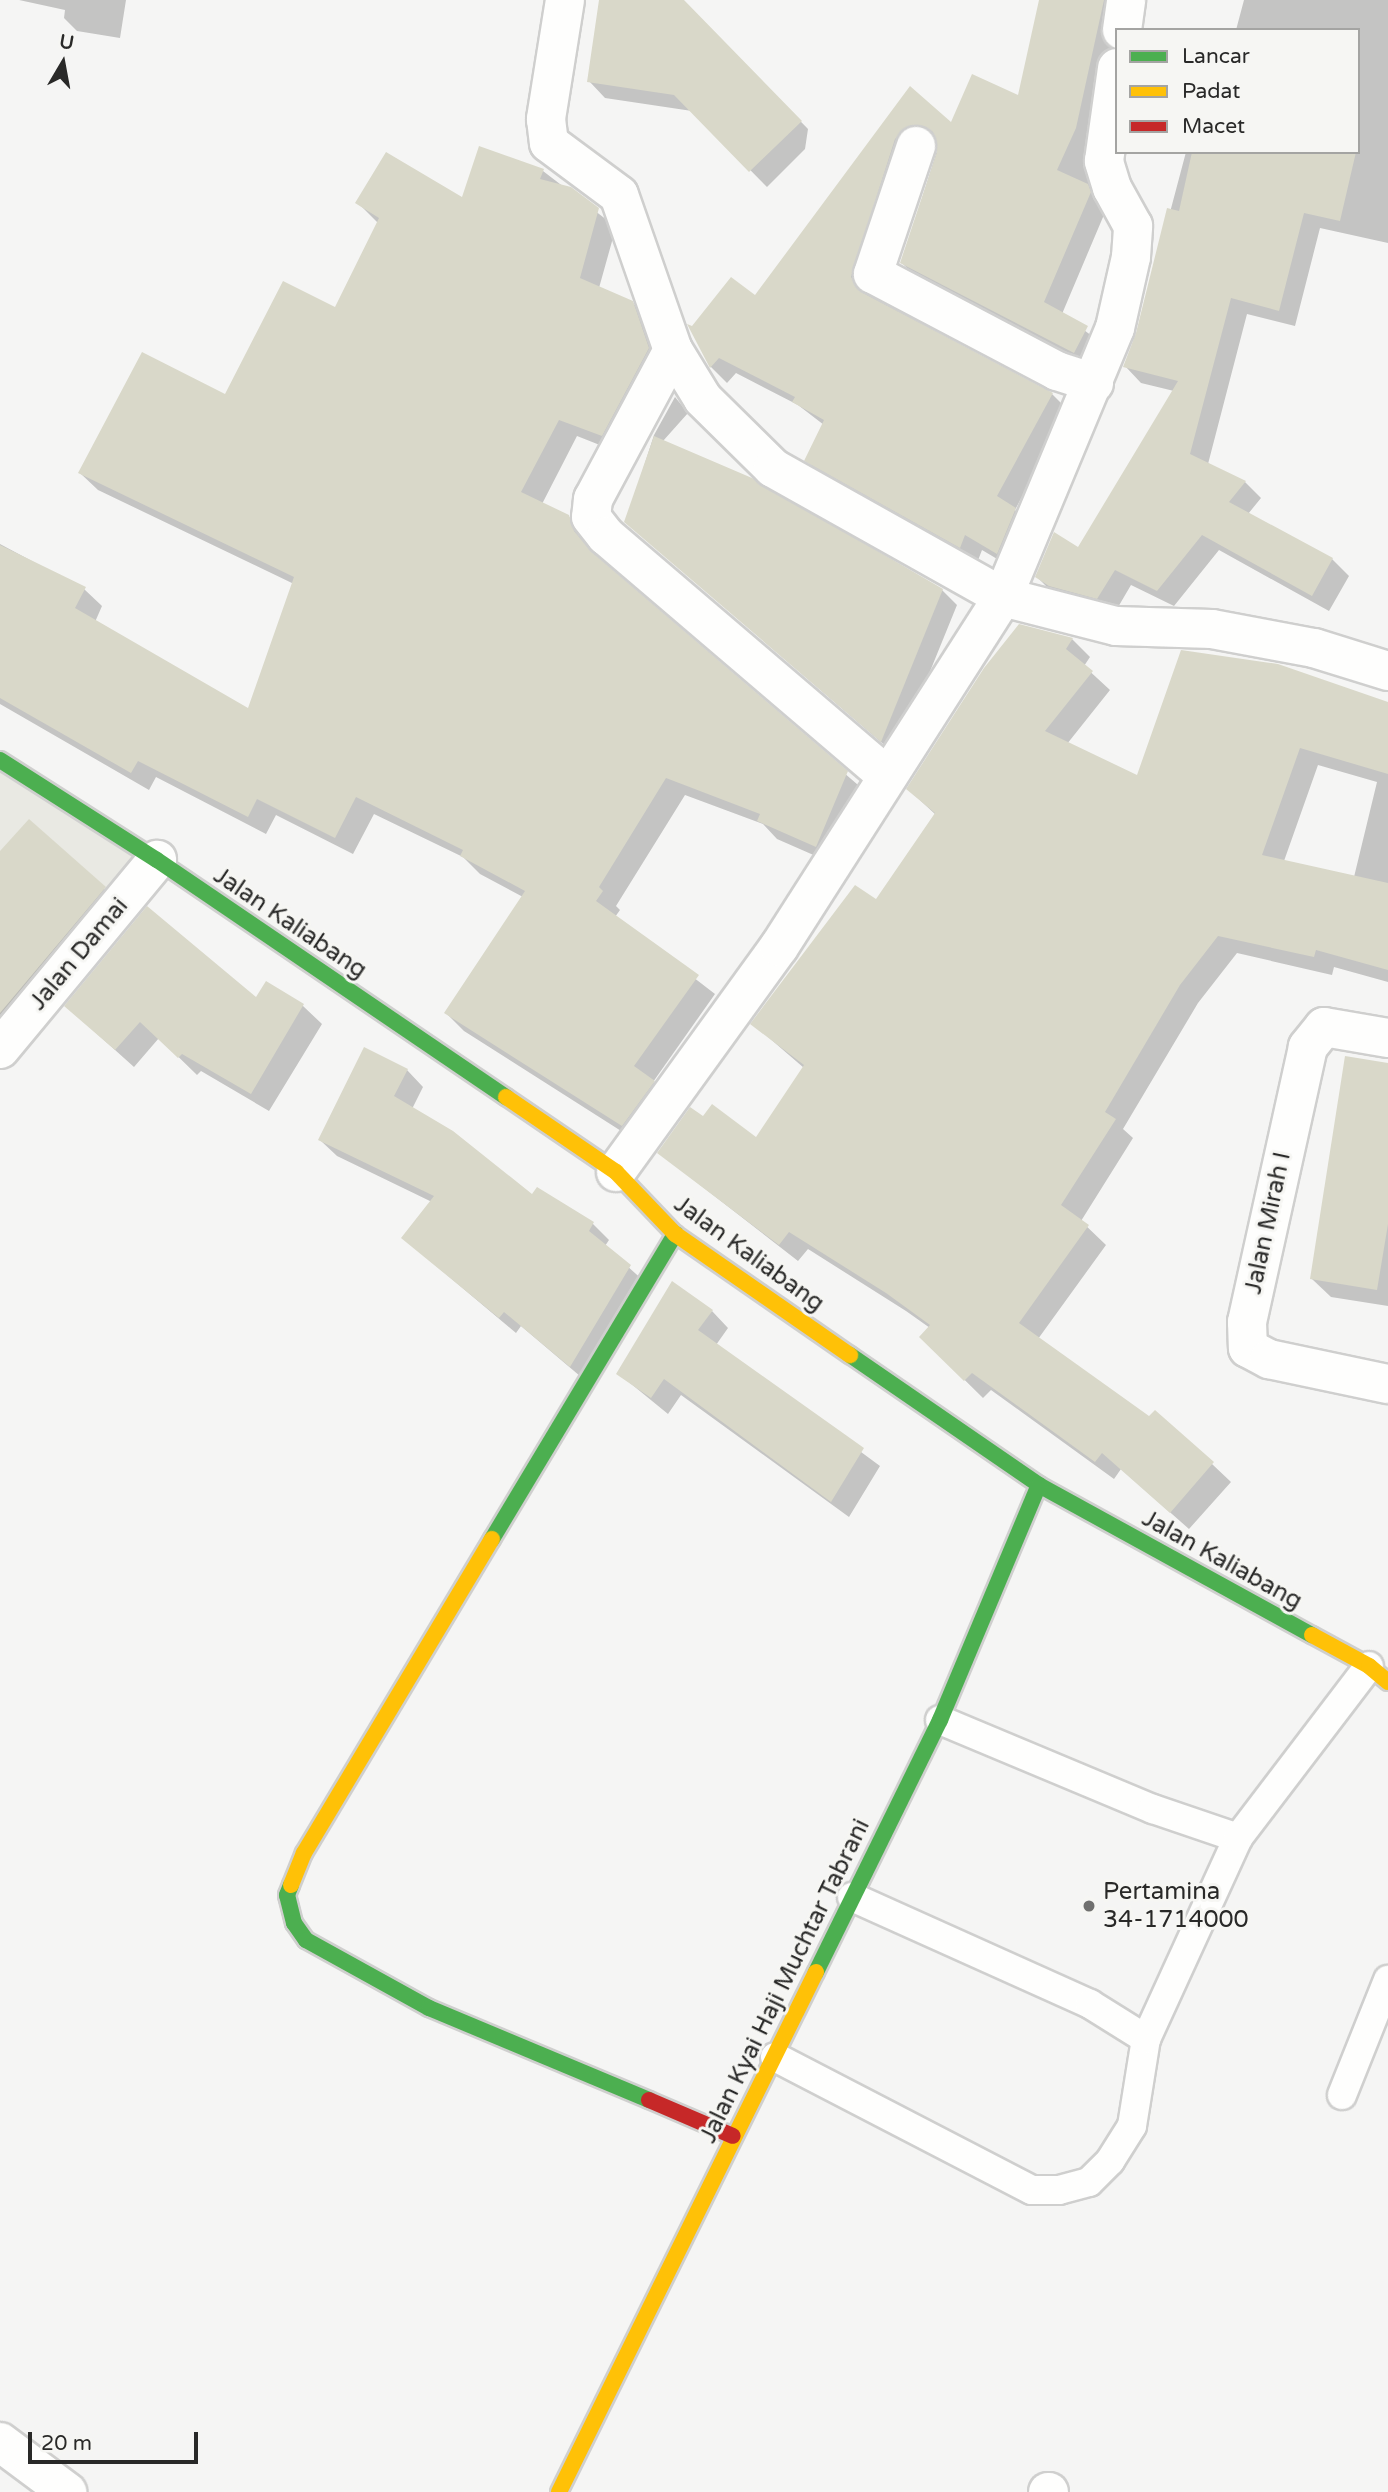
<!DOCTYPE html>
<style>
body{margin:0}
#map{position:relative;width:1388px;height:2492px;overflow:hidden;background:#f5f5f4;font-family:"Varela Round",sans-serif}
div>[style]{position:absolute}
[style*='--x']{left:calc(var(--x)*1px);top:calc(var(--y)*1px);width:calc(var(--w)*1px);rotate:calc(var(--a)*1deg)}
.built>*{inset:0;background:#e9e9e3}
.shadow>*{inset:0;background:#0003}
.building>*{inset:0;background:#d9d8c9}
.roads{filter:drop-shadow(2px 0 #cfcfce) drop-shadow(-2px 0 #cfcfce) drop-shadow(0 2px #cfcfce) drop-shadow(0 -2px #cfcfce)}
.lane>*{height:28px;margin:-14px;padding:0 14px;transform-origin:14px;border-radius:14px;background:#fefefd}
.street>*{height:38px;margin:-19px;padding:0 19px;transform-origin:19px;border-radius:19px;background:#fefefd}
.fast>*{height:16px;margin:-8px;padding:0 8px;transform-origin:8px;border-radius:8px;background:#4caf50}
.slow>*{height:16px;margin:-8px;padding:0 8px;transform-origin:8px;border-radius:8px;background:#ffc107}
.jam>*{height:16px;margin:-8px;padding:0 8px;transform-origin:8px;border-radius:8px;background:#c62828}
.dots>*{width:19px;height:19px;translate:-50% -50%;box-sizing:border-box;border:4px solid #f6f6f3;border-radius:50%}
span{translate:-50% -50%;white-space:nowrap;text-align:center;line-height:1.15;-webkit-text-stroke:6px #f6f6f3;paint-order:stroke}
.street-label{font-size:24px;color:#292928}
.poi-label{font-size:24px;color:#292928}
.left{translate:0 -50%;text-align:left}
.legend{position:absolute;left:1115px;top:28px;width:245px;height:126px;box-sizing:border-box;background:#f6f6f3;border:2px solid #a4a4a2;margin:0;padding:9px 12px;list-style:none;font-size:21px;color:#292928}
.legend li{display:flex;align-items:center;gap:14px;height:35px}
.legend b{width:35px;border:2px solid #a4a4a2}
.north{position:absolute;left:28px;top:28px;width:70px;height:70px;-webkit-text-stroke:5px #f6f6f3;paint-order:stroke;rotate:10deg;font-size:19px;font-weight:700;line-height:28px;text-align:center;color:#292928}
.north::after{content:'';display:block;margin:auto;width:24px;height:32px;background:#292928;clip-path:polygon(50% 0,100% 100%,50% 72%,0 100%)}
.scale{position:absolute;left:28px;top:2432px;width:170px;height:32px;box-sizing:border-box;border:4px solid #292928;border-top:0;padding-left:9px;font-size:21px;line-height:24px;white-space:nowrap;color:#292928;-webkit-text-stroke:5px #f6f6f3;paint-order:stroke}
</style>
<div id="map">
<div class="built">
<div style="clip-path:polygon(0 760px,157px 860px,0 1033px)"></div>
</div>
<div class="shadow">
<div style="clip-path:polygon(19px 0,126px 0,120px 38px,77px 31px,64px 18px,65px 10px)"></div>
<div style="clip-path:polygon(601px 0,682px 0,808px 129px,805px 149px,767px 187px,692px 111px,605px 98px,589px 81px)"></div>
<div style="clip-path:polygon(1040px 0,1123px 0,1111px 59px,1106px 210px,1062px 314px,1103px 344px,1090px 368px,918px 279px,902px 263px,940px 141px,928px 140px,868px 284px,870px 296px,1052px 394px,1068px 410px,1015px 510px,1032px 526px,1014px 569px,982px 550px,977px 563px,823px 477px,806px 460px,824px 425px,798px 405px,736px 373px,727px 383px,711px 367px,691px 328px,755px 298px,910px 88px,952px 125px,1019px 97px)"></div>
<div style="clip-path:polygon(1244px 0,1388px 0,1388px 243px,1320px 228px,1295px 326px,1247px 314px,1208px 464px,1245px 482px,1261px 498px,1248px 514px,1332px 559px,1349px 576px,1329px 611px,1219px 550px,1174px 606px,1131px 585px,1114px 614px,1053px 593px,1037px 577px,1079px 549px,1174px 391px,1141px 383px,1125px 366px,1138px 333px,1186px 152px,1358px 152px,1358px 30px,1236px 30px)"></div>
<div style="clip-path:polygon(543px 171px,616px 227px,599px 288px,632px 302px,650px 321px,666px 367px,620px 453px,577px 436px,542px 504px,568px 516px,587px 535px,602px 564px,865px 791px,834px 864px,777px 839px,763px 824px,685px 795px,616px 906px,620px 910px,615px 917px,715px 994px,653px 1082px,672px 1100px,640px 1143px,464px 1031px,446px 1013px,523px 897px,480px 874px,463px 857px,374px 814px,353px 854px,276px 815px,266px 834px,156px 777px,149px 790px,0 704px,0 544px,84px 589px,102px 606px,95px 622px,249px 711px,294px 584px,98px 490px,80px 473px,226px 396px,336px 309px,378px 223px,358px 203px,463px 200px)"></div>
<div style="clip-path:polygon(675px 397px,688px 413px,663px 441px,942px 590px,957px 605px,896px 755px,626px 522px,654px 435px)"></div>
<div style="clip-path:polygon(evenodd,1072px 639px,1090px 657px,1084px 666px,1110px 690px,1067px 744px,1138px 778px,1388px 704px,1388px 982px,1334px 967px,1332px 975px,1237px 953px,1198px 1003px,1123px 1129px,1133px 1138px,1081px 1221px,1106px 1245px,1038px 1339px,1212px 1464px,1231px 1482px,1189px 1529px,1121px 1469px,1114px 1479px,991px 1390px,983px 1398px,921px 1337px,930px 1328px,906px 1311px,808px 1249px,798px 1261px,659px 1153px,703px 1118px,757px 1140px,804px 1068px,753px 1024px,877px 901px,936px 815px,908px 789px,1072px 639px,1318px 765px,1377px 782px,1354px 877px,1284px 861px,1318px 765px)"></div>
<div style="clip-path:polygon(30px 822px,123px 906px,0 1054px,0 854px)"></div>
<div style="clip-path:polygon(266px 984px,303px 1006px,322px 1024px,269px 1111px,201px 1071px,197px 1075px,159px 1038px,134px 1067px,66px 1006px,257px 1000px)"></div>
<div style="clip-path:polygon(1388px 1065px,1388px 1306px,1331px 1297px,1312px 1279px)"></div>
<div style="clip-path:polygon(407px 1070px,423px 1087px,412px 1109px,533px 1197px,538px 1189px,593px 1224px,609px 1240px,605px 1246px,646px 1283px,587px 1382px,521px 1326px,516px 1333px,403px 1238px,432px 1202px,337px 1156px,320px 1140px)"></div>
<div style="clip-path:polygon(712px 1311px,728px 1328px,716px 1345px,880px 1466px,849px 1517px,681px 1395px,668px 1414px,619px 1374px)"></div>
</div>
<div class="building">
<div style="clip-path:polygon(599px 0,684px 0,802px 121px,749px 172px,674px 95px,587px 82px)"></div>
<div style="clip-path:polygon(1039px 0,1104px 0,1076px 128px,1057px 170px,1088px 184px,1091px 192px,1044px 302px,1088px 326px,1074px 353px,900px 263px,937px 152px,933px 132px,924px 126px,911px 125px,895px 139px,851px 277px,863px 293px,1053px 393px,997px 496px,1016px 508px,997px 554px,965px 535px,960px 548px,804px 461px,824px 420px,792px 402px,795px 397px,719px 358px,710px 368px,687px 324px,692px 326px,731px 277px,755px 295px,910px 86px,951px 122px,972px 74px,1018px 95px)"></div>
<div style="clip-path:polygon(479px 146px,544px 169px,540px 179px,571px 187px,599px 208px,580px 278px,633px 301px,649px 348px,602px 436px,559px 420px,521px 492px,569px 515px,574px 531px,592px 552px,848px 771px,816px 847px,757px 821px,760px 814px,666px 778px,599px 887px,603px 891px,596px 901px,699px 975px,634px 1066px,655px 1081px,622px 1126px,444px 1013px,525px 891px,460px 856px,463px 850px,356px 797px,335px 838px,257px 799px,248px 817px,138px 761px,131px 773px,0 698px,0 545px,86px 587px,75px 608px,248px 708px,294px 577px,78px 473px,142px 352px,225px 394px,283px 281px,335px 307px,379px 218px,355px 203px,386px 152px,462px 197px)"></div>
<div style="clip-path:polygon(1192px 152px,1356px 152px,1340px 221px,1304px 213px,1279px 311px,1231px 298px,1190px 454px,1246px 481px,1229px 502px,1333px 558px,1312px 596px,1202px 535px,1157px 591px,1115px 570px,1097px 599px,1049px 586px,1035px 577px,1054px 532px,1078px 547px,1178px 381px,1123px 367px,1136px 333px,1167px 208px,1179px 211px)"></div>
<div style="clip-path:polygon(654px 436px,752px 478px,943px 589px,881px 742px,624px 522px)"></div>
<div style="clip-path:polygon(1019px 624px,1073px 638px,1066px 649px,1093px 671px,1045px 731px,1137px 775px,1181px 650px,1278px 664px,1388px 702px,1388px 774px,1300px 748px,1262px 855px,1388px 883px,1388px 970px,1316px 950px,1314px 957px,1218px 936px,1180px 985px,1105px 1112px,1116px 1119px,1061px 1205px,1089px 1225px,1019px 1323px,1149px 1416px,1155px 1410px,1214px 1462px,1170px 1513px,1102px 1453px,1095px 1462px,972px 1373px,964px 1381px,919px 1337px,930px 1325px,886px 1293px,789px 1232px,779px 1245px,657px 1153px,690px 1107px,703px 1116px,712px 1104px,756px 1137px,804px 1065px,750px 1024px,855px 885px,876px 899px,935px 813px,906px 789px,984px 668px)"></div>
<div style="clip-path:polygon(29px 819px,106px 887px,0 1013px,0 851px)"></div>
<div style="clip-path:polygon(147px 906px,256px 997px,266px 981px,304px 1004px,251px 1094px,182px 1054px,178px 1058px,140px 1022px,115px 1050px,64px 1006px)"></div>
<div style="clip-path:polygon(364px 1047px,408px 1069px,394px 1096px,453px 1131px,532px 1194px,537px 1187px,594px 1222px,589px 1231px,631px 1265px,570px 1367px,504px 1312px,499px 1318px,401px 1238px,434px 1196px,318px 1140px)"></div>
<div style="clip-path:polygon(1345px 1056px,1388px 1063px,1388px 1224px,1377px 1290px,1310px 1279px)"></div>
<div style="clip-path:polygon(672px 1281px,713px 1310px,698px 1330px,864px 1448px,831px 1502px,664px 1379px,651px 1398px,616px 1374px)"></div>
</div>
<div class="roads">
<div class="lane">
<div style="--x:940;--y:1720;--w:231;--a:22.7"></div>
<div style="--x:1153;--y:1809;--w:90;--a:18.8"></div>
<div style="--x:852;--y:1897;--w:261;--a:24.2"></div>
<div style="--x:1090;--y:2004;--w:66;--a:32"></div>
<div style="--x:775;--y:2057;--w:289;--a:27.4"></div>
<div style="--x:1032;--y:2190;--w:27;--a:0"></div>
<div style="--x:1059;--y:2190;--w:31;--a:-15"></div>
<div style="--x:1089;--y:2182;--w:30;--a:-45"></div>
<div style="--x:1110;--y:2161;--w:41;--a:-57.8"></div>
<div style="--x:1132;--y:2126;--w:88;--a:-80.9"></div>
<div style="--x:1146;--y:2039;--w:221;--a:-65.4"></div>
<div style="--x:1238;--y:1838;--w:216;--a:-52.7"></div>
<div style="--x:1342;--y:2095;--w:124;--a:-68.2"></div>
</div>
<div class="street">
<div style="--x:565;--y:0;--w:121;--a:99.1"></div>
<div style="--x:546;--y:119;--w:24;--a:83"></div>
<div style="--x:549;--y:143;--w:87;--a:36.6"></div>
<div style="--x:619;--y:195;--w:164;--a:70.8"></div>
<div style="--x:673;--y:350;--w:57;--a:58.5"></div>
<div style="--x:703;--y:399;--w:98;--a:44.6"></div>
<div style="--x:773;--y:468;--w:264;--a:29.3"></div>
<div style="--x:1003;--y:597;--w:117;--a:14.4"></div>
<div style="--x:1116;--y:626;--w:96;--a:1.8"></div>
<div style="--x:1212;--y:629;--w:104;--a:10.6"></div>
<div style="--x:1314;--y:648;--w:77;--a:17.3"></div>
<div style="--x:1122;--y:30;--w:30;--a:-82"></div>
<div style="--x:916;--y:146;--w:135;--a:108.6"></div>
<div style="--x:873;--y:274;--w:208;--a:27.8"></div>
<div style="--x:1057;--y:371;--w:39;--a:18"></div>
<div style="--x:673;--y:350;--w:169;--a:118.2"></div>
<div style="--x:593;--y:499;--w:18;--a:96"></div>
<div style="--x:591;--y:517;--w:24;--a:52"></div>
<div style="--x:606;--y:536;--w:370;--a:40.5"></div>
<div style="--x:1388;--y:1038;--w:65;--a:-170.2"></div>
<div style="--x:1324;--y:1027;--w:26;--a:129"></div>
<div style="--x:1308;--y:1047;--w:282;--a:102.5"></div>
<div style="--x:1247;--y:1322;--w:26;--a:88"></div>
<div style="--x:1248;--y:1348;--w:24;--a:28"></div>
<div style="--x:1269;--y:1359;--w:122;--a:11.9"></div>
<div style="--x:0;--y:1049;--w:246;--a:-50.3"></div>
<div style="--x:616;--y:1172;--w:278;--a:-54.1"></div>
<div style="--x:779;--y:947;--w:416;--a:-57.4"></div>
<div style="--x:1003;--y:597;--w:291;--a:-67.4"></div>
<div style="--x:1115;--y:328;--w:73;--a:-77.3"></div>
<div style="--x:1131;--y:257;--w:31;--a:-86"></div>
<div style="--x:1133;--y:226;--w:43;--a:-118.9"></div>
<div style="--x:1112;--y:188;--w:28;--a:-107"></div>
<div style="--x:1104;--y:161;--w:94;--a:-82"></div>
<div style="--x:0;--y:2442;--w:84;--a:36.7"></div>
<div style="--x:1048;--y:2492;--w:1;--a:0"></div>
</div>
<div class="fast">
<div style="--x:0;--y:760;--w:186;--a:32.5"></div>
<div style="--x:157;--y:860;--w:422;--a:34.2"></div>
<div style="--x:850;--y:1355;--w:229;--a:34.5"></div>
<div style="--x:1039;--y:1485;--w:311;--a:28.8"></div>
<div style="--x:492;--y:1539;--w:356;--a:-59"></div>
<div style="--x:291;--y:1885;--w:11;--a:112"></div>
<div style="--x:287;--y:1895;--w:29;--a:76"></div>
<div style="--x:294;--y:1923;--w:21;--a:55"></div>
<div style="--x:306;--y:1940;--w:141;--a:28.9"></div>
<div style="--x:429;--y:2008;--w:238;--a:22.7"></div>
<div style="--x:816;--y:1972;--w:281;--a:-63.8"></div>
<div style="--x:940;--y:1720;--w:255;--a:-67.2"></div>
</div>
<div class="slow">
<div style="--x:506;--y:1097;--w:133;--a:34.3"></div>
<div style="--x:616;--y:1172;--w:86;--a:46.4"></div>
<div style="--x:675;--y:1234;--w:213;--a:34.7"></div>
<div style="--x:1312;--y:1635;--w:65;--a:28.5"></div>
<div style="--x:1369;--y:1666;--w:25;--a:40"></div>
<div style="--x:291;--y:1885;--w:35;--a:-68"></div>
<div style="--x:304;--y:1853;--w:366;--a:-59.1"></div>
<div style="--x:559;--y:2492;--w:580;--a:-63.7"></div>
</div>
<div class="jam">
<div style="--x:649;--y:2100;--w:91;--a:23.2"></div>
</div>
</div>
<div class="dots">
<div style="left:1089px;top:1906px;background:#70706f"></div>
</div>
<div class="street-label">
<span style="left:290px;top:923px;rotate:34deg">Jalan Kaliabang</span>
<span style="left:79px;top:954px;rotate:-50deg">Jalan Damai</span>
<span style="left:1268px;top:1223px;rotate:-78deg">Jalan Mirah I</span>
<span style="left:749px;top:1254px;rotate:36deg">Jalan Kaliabang</span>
<span style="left:1222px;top:1560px;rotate:29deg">Jalan Kaliabang</span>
<span style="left:785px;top:1981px;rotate:-64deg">Jalan Kyai Haji Muchtar Tabrani</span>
</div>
<div class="poi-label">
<span class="left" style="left:1103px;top:1906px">Pertamina<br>34-1714000</span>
</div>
<ul class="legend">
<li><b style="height:9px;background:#4caf50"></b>Lancar</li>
<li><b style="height:9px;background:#ffc107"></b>Padat</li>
<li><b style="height:9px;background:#c62828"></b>Macet</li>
</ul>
<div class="north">U</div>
<div class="scale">20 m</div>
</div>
